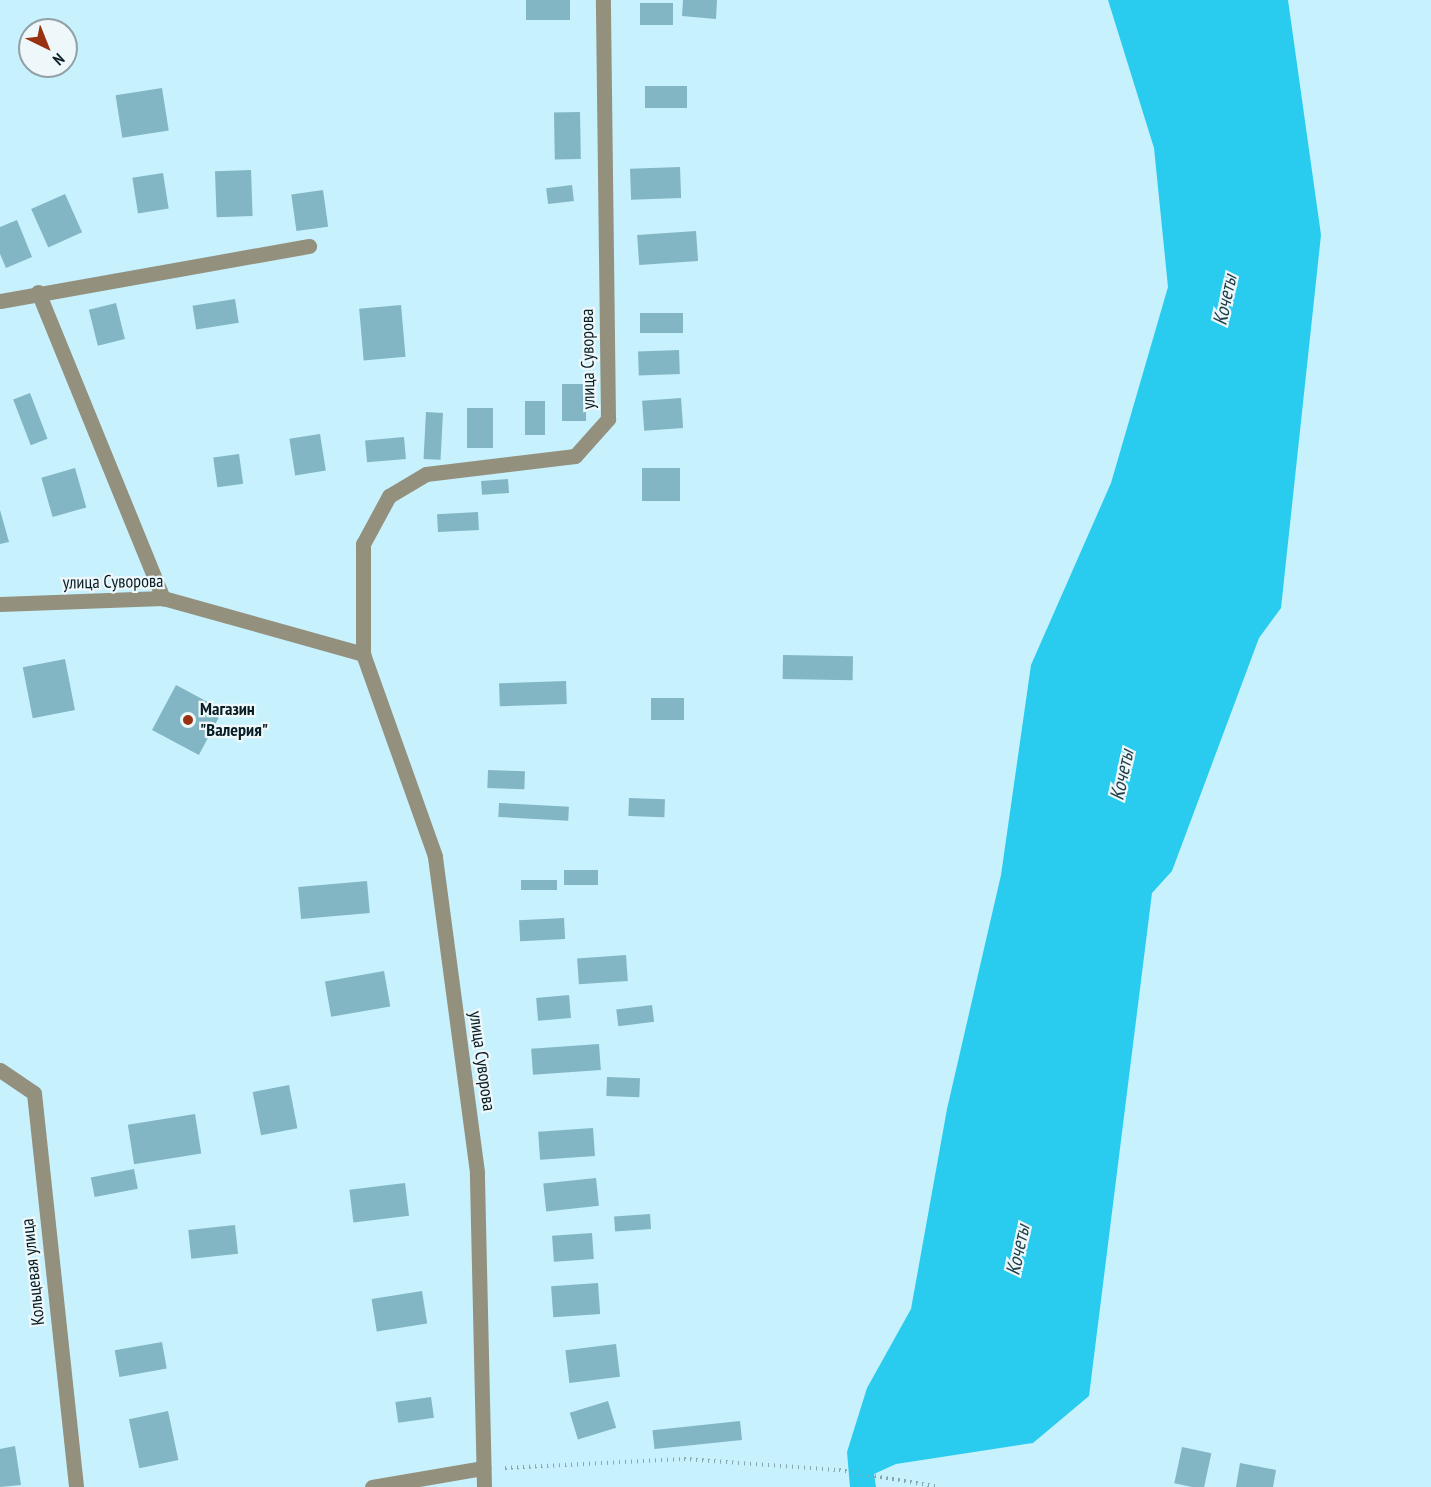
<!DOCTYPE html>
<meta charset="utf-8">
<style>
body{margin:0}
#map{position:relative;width:1431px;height:1487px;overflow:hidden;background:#c7f1fd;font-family:"PT Sans Narrow",sans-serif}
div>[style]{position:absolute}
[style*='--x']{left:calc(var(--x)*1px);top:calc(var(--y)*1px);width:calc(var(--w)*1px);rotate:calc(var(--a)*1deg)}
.water>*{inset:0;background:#29ccee}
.building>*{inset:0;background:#82b6c4;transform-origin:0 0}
.path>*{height:4px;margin-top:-2px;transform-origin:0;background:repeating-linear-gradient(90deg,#85a7b1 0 1.5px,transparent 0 6px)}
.minor>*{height:15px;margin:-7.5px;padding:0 7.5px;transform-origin:7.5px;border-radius:7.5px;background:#93907e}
.dots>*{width:16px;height:16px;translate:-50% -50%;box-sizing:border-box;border:3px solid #eef8fb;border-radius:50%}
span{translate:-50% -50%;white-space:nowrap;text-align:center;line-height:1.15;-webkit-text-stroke:4.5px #eef8fb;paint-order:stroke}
.street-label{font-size:18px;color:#081d23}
.poi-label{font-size:18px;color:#081d23;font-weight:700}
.left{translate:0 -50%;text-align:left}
.water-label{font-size:20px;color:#203f47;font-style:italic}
.north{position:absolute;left:18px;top:18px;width:60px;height:60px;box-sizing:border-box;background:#eef8fb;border:2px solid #92a0a5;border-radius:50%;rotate:137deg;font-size:16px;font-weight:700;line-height:24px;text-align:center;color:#081d23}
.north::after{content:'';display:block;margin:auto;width:21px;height:27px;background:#993210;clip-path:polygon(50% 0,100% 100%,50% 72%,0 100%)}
</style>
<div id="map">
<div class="water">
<div style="clip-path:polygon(1108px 0,1288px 0,1321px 235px,1281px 608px,1259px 638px,1172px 871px,1152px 893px,1089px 1396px,1033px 1443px,896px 1464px,874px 1474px,876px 1487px,850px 1487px,847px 1452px,867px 1388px,911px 1309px,947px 1109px,1001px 875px,1031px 665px,1111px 483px,1168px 287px,1154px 148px)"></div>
</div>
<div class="building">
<div style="left:526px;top:0;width:44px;height:20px"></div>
<div style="clip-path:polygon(683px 0,717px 0,716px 19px,682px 16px)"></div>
<div style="left:673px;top:3px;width:22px;height:33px;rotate:90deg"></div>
<div style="left:645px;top:86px;width:42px;height:22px"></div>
<div style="left:162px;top:88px;width:43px;height:47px;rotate:81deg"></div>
<div style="left:580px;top:112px;width:47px;height:26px;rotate:89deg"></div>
<div style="left:680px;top:167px;width:31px;height:50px;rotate:88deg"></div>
<div style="left:251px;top:170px;width:46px;height:36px;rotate:88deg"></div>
<div style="left:163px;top:173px;width:36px;height:31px;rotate:81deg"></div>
<div style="left:572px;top:185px;width:16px;height:26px;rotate:83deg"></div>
<div style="left:323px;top:190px;width:37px;height:32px;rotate:82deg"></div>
<div style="left:65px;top:194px;width:42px;height:37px;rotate:66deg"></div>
<div style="clip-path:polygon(17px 220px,32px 257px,6px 268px,0 254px,0 227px)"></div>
<div style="left:696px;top:231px;width:30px;height:59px;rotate:86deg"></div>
<div style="left:235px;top:299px;width:24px;height:43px;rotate:81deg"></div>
<div style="left:116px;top:303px;width:37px;height:28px;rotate:76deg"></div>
<div style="left:401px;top:305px;width:52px;height:42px;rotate:85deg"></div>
<div style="left:640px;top:313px;width:43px;height:20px"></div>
<div style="left:679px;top:350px;width:24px;height:41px;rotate:88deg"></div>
<div style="left:562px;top:384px;width:24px;height:37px"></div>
<div style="left:30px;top:393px;width:49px;height:18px;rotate:69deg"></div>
<div style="left:681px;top:398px;width:30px;height:39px;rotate:86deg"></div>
<div style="left:525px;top:401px;width:20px;height:34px"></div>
<div style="left:467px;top:408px;width:26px;height:40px"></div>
<div style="left:426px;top:412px;width:17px;height:47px;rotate:3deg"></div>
<div style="left:320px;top:434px;width:37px;height:31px;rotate:81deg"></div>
<div style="left:404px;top:437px;width:22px;height:39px;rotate:85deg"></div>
<div style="left:239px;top:454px;width:30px;height:26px;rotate:82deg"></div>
<div style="left:75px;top:468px;width:41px;height:35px;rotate:74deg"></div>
<div style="left:642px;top:468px;width:38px;height:33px"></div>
<div style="left:508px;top:479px;width:14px;height:27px;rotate:86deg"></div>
<div style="clip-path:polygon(0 510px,9px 542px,0 544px)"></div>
<div style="left:478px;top:512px;width:18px;height:41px;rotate:87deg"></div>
<div style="left:783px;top:655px;width:70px;height:24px;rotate:1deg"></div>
<div style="left:65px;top:659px;width:52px;height:43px;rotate:79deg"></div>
<div style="left:566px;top:681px;width:23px;height:67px;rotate:88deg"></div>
<div style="left:176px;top:685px;width:53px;height:51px;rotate:28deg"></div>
<div style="left:684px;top:698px;width:22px;height:33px;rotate:90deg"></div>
<div style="left:488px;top:770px;width:37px;height:18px;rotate:2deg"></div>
<div style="left:629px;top:798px;width:36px;height:18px;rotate:2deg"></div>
<div style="left:499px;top:803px;width:70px;height:14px;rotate:3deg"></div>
<div style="left:564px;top:870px;width:34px;height:15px"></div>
<div style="left:557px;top:880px;width:10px;height:36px;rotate:90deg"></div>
<div style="left:367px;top:881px;width:32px;height:69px;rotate:85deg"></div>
<div style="left:564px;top:918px;width:21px;height:45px;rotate:87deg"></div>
<div style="left:626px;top:955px;width:26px;height:49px;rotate:86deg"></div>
<div style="left:384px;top:971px;width:36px;height:60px;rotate:80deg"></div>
<div style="left:569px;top:995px;width:23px;height:33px;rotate:85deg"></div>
<div style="left:652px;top:1005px;width:17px;height:36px;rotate:83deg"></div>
<div style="left:599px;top:1044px;width:26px;height:68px;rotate:86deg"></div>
<div style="left:607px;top:1077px;width:33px;height:19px;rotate:2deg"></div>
<div style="left:289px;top:1085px;width:44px;height:37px;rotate:79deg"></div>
<div style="left:195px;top:1114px;width:40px;height:68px;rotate:81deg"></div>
<div style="left:593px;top:1128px;width:28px;height:55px;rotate:86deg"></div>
<div style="left:134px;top:1169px;width:20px;height:44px;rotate:79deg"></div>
<div style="left:596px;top:1178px;width:28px;height:53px;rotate:84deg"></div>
<div style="left:405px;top:1183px;width:33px;height:56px;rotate:83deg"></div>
<div style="left:650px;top:1214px;width:15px;height:36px;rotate:86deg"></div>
<div style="left:235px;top:1225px;width:29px;height:47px;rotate:84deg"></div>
<div style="left:592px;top:1233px;width:26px;height:40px;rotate:86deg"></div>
<div style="left:598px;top:1283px;width:31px;height:47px;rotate:86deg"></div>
<div style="left:422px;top:1291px;width:33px;height:51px;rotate:81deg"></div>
<div style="left:162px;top:1342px;width:27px;height:48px;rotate:80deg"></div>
<div style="left:616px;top:1344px;width:33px;height:51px;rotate:83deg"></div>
<div style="left:431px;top:1397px;width:21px;height:36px;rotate:82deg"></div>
<div style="left:608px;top:1401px;width:28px;height:40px;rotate:73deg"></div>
<div style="left:168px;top:1411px;width:50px;height:40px;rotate:78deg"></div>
<div style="left:740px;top:1421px;width:19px;height:88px;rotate:84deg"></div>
<div style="clip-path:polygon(15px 1446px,21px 1485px,0 1487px,0 1449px)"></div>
<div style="left:1182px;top:1447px;width:30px;height:37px;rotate:12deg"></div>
<div style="clip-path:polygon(1240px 1463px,1276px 1470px,1273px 1487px,1236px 1487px)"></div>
</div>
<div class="path">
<div style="--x:505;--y:1468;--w:179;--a:-2.9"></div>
<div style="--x:684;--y:1459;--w:155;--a:4.1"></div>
<div style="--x:839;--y:1470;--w:101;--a:9.6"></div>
</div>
<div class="minor">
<div style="--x:38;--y:292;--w:331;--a:67.8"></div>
<div style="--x:0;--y:301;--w:314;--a:-10.1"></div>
<div style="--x:0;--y:604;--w:163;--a:-2.1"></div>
<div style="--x:163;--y:598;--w:208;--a:15.6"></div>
<div style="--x:0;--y:1070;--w:41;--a:34.1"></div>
<div style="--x:34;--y:1093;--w:396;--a:83.9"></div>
<div style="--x:372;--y:1487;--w:113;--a:-9.7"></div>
<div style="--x:484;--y:1487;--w:315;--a:-91.3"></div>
<div style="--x:477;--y:1172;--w:319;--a:-97.6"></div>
<div style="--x:435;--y:856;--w:214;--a:-109.6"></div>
<div style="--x:363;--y:654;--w:110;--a:-90"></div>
<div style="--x:363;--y:544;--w:55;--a:-61.6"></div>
<div style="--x:389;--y:496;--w:43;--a:-30.7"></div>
<div style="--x:426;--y:474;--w:150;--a:-6.9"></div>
<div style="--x:575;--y:456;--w:50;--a:-48.3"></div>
<div style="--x:608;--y:419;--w:419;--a:-90.7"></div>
</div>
<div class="dots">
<div style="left:188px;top:720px;background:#993210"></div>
</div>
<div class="street-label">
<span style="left:588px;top:359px;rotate:-91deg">улица Суворова</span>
<span style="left:113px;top:582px;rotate:-1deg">улица Суворова</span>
<span style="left:482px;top:1061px;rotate:82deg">улица Суворова</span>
<span style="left:33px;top:1272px;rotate:-96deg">Кольцевая улица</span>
</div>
<div class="poi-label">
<span class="left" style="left:200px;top:720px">Магазин<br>"Валерия"</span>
</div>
<div class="water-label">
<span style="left:1225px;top:300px;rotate:-78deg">Кочеты</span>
<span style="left:1122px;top:775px;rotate:-78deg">Кочеты</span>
<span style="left:1018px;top:1250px;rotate:-78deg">Кочеты</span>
</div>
<div class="north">N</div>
</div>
